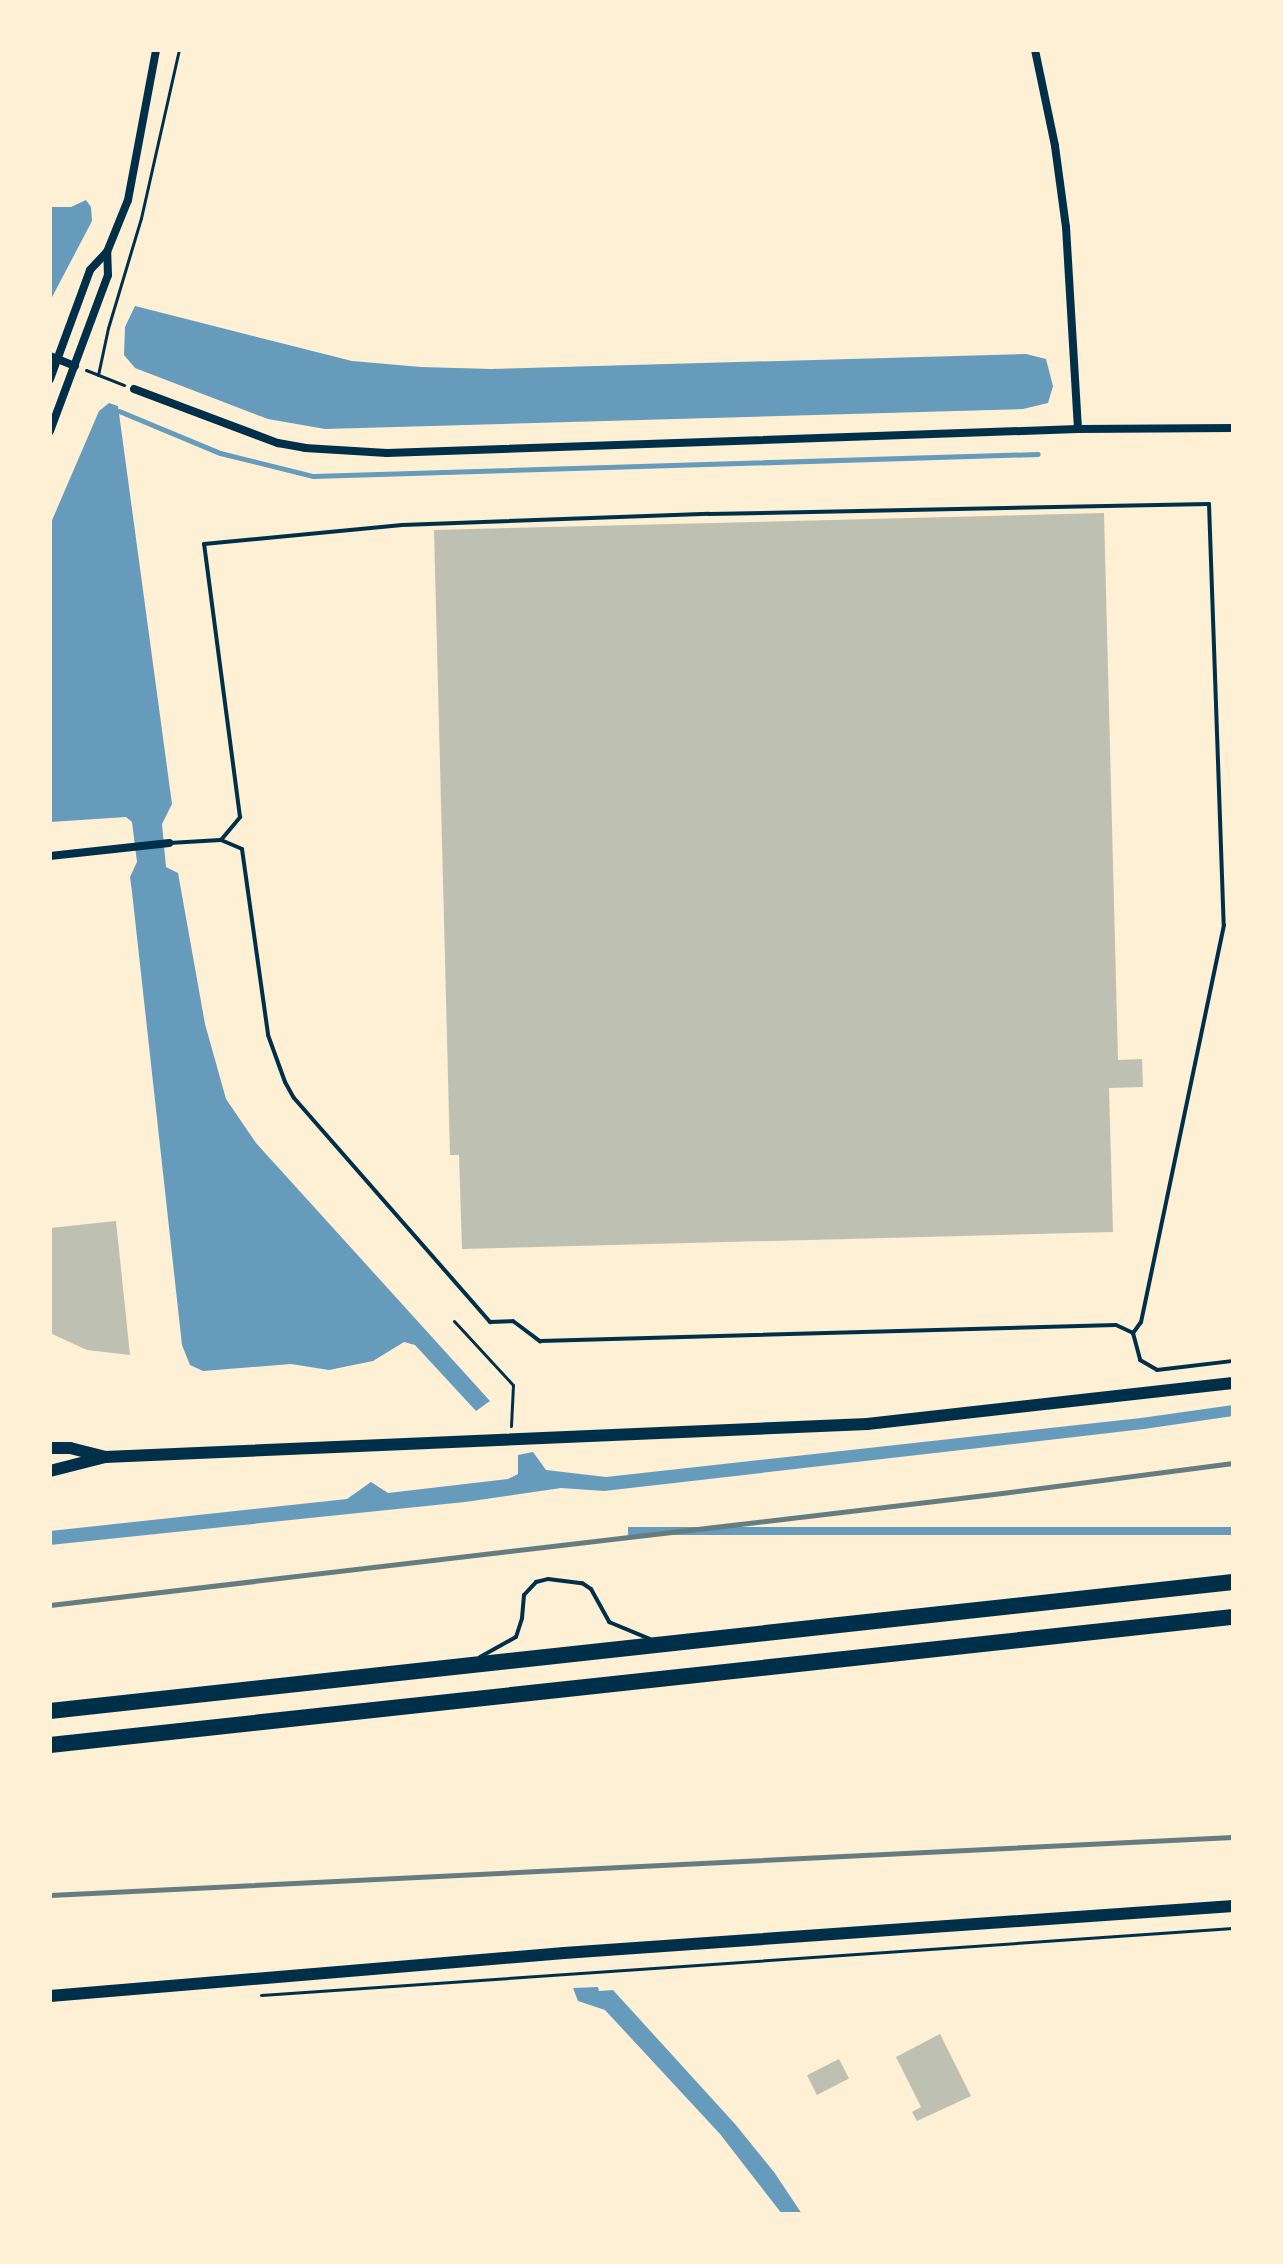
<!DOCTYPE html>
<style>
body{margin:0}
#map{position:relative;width:1283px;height:2264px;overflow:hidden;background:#fdf0d5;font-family:"Nunito Sans",sans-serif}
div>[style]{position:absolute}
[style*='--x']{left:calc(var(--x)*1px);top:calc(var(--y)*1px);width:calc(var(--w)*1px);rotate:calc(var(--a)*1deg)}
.water>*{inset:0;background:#669bbc;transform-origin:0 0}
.stream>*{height:5px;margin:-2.5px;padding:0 2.5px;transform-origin:2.5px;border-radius:2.5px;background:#669bbc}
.building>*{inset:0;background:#bec0b2;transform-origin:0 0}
.path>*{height:3px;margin:-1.5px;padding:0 1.5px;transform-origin:1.5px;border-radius:1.5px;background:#003049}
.service>*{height:4px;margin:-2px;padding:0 2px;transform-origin:2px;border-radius:2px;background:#003049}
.minor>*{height:8px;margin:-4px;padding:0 4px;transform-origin:4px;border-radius:4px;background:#003049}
.secondary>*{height:12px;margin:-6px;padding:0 6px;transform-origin:6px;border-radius:6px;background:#003049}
.motorway>*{height:16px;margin:-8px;padding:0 8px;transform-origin:8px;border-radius:8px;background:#003049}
.rail>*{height:5px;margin:-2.5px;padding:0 2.5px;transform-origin:2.5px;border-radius:2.5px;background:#657d81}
span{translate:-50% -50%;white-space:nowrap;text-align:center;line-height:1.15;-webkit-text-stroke:8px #fdf0d5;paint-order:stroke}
.frame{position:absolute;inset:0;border:52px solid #fdf0d5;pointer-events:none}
</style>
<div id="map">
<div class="water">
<div style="clip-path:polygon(86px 200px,91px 207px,92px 221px,50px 301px,50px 207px,71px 207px)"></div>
<div style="clip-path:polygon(135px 306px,352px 361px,421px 367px,491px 369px,1026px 354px,1046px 359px,1053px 386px,1048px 403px,1023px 409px,325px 429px,268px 419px,135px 368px,124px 355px,125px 327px)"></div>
<div style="clip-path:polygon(109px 403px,118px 406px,172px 804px,162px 824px,166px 867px,178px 873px,205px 1024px,226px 1099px,256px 1143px,490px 1401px,476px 1411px,415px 1345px,404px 1342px,373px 1361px,329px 1370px,291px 1364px,203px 1371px,190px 1365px,182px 1345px,132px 892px,130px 877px,137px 862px,132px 822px,126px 817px,50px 822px,50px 525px,99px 411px)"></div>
<div style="clip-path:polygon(1233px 1405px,1233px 1416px,1144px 1429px,604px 1491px,561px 1488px,465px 1502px,50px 1545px,50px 1531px,347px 1499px,371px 1482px,388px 1493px,508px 1479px,518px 1474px,518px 1455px,533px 1452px,546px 1470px,606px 1477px,1141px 1418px)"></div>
<div style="left:1233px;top:1527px;width:8px;height:605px;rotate:90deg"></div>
<div style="clip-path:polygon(598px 1987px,599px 1991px,613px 1990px,735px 2124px,774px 2172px,802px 2214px,782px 2214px,720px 2134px,605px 2010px,578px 2001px,573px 1988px)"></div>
</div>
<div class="stream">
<div style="--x:119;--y:411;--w:109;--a:22.6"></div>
<div style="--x:220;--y:453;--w:96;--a:13.9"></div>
<div style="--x:313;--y:476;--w:725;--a:-1.74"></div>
</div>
<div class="building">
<div style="clip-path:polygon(1104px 513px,1118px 1060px,1142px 1059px,1143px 1087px,1109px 1088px,1113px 1232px,462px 1249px,459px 1155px,450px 1155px,434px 530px)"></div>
<div style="clip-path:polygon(116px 1221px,130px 1355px,87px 1350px,50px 1333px,50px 1228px)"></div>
<div style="clip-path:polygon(940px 2034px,971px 2096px,917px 2121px,912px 2112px,921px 2107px,896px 2057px)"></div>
<div style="left:839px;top:2059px;width:22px;height:36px;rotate:63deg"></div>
</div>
<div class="path">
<div style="--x:86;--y:370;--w:41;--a:21.5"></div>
<div style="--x:98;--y:375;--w:48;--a:-78"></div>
<div style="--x:108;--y:328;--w:115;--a:-73.3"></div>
<div style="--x:141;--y:218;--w:172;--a:-77.3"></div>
<div style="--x:454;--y:1321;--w:87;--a:47.3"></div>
<div style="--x:513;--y:1385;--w:41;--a:92.8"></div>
<div style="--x:261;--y:1995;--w:974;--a:-3.94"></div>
</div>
<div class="service">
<div style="--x:221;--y:840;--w:23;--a:23"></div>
<div style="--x:242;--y:849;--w:188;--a:82"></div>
<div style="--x:268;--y:1035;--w:50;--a:70.1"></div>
<div style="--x:285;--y:1082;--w:18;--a:61"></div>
<div style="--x:294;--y:1098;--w:298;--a:48.8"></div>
<div style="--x:490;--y:1322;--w:23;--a:-2"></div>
<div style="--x:513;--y:1321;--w:34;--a:37"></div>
<div style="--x:540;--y:1341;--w:576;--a:-1.59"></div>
<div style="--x:1116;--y:1325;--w:19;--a:25"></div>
<div style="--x:169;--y:843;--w:52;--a:-3.3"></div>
<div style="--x:221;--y:840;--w:30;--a:-50"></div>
<div style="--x:240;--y:817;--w:275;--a:-97.5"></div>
<div style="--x:204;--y:544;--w:199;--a:-5.5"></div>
<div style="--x:402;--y:525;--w:307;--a:-2.1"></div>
<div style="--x:709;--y:514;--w:500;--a:-1.15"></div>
<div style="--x:1209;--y:504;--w:421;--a:88"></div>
<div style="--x:1224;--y:925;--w:406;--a:101.8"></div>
<div style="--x:1141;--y:1322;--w:14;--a:126"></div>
<div style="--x:1133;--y:1333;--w:28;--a:75"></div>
<div style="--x:1140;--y:1360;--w:20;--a:30"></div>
<div style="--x:1157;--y:1370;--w:77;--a:-6.8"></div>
<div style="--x:480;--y:1657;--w:41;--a:-29.1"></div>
<div style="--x:516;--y:1637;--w:20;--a:-72"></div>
<div style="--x:522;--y:1618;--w:23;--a:-85"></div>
<div style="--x:524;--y:1595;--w:18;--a:-47"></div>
<div style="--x:536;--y:1582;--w:12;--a:-14"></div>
<div style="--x:548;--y:1579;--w:34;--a:7"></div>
<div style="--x:582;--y:1583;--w:11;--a:34"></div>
<div style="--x:591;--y:1589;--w:38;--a:61"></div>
<div style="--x:609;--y:1622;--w:44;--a:22.5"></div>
</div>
<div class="minor">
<div style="--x:1035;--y:50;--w:98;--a:78.2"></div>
<div style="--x:1055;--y:146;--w:82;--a:82.3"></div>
<div style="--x:1066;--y:227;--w:202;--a:86.6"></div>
<div style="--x:50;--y:356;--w:27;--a:22"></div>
<div style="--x:50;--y:379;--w:116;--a:-69.8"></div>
<div style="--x:90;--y:270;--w:25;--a:-47"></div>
<div style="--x:107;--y:252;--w:56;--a:-68"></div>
<div style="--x:128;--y:200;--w:153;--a:-79.4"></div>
<div style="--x:134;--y:389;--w:154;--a:20.6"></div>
<div style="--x:278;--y:443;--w:27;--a:10"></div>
<div style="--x:305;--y:448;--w:82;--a:3.5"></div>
<div style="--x:387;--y:453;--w:691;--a:-1.99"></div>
<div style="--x:1078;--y:429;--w:155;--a:-0.4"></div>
<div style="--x:50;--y:431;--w:166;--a:-69.6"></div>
<div style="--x:108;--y:275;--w:23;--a:-92"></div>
<div style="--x:50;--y:856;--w:120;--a:-6.2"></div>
</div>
<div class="secondary">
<div style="--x:50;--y:1448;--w:20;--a:0"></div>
<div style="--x:70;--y:1448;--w:36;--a:14"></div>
<div style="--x:50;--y:1471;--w:57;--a:-14.3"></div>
<div style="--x:105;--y:1457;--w:763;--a:-2.48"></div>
<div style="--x:867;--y:1424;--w:368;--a:-6.4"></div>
<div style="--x:50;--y:1996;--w:516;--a:-4.78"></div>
<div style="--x:564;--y:1953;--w:671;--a:-4.02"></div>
</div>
<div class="motorway">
<div style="--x:50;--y:1711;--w:1190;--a:-6.22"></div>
<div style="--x:50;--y:1745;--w:1190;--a:-6.18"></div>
</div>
<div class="rail">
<div style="--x:50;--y:1605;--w:942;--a:-6.7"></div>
<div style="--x:986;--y:1495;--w:249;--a:-7.4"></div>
<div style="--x:50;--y:1895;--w:1184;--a:-2.81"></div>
</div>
<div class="frame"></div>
</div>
